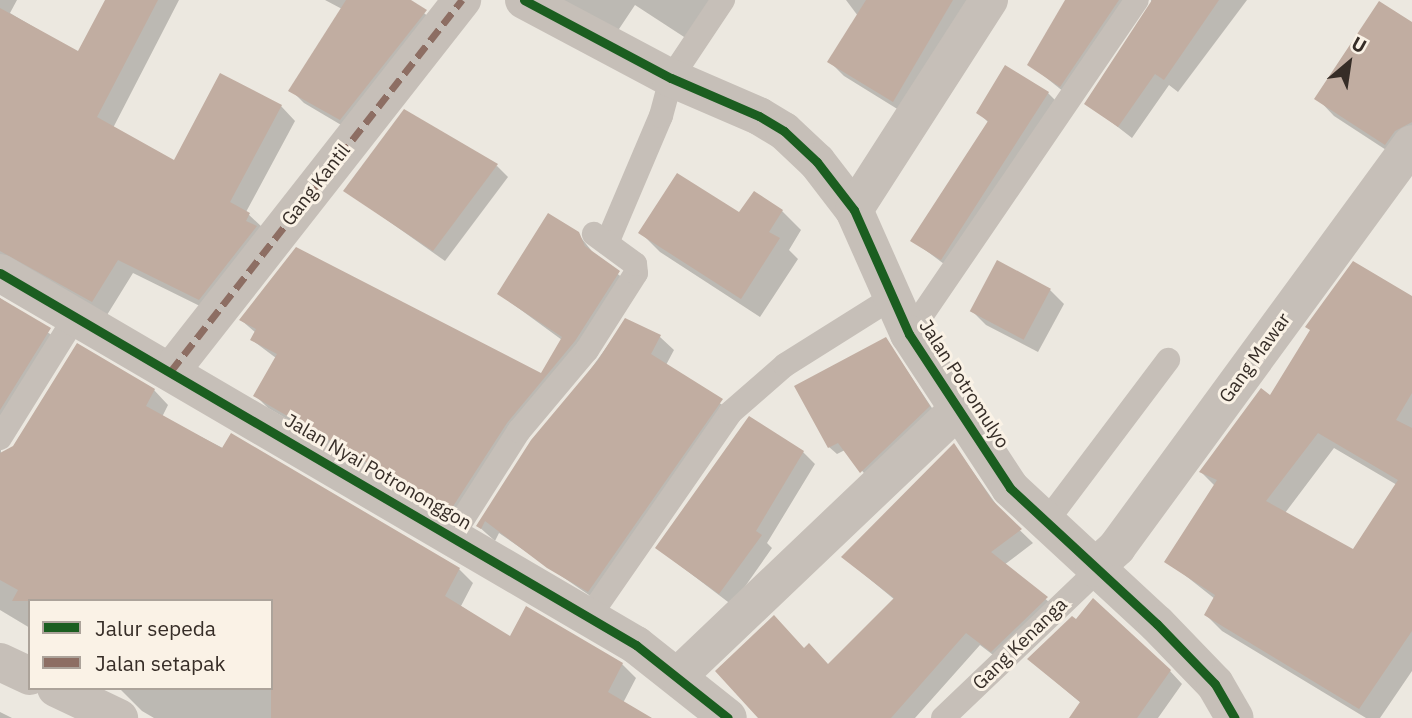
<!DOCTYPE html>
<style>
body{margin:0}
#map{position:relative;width:1412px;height:718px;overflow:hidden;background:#ece8e0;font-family:"IBM Plex Sans",sans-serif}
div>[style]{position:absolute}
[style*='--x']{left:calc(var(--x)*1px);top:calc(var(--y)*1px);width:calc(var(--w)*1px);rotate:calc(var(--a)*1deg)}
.shadow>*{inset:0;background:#0003}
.building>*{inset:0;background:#c1ada1;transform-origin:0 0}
.lane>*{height:24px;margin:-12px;padding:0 12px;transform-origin:12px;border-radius:12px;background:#c6bfb8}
.street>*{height:38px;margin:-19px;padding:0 19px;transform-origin:19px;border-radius:19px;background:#c6bfb8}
.quiet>*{height:7px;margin-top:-3.5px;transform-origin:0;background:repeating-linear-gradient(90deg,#8d6e63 0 14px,transparent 0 21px)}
.cycleway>*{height:9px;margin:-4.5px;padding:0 4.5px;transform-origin:4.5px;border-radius:4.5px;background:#1b5e20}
span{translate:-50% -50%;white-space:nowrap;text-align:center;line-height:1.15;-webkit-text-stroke:6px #faf2e6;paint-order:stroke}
.street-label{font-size:19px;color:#362d27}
.legend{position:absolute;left:28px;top:599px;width:245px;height:91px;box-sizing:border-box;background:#faf2e6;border:2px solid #aca39a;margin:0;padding:9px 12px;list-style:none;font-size:21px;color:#362d27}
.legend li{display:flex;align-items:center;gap:14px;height:35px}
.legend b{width:35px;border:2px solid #aca39a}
.north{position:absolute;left:1314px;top:28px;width:70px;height:70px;-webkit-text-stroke:5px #faf2e6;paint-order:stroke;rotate:29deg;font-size:19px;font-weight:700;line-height:28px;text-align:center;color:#362d27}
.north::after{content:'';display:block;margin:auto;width:24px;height:32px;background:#362d27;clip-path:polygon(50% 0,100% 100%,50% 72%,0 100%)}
</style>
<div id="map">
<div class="shadow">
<div style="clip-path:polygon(0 0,17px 0,10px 13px,79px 54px,107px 0,179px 0,113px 128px,174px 162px,281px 106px,295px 121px,246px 212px,263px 228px,214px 313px,133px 273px,107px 315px,0 273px)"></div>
<div style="clip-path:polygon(325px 0,407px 0,438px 24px,353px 132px,304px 103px,291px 90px,342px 9px)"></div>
<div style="clip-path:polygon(561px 0,733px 0,701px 48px,635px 5px,617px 32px)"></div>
<div style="clip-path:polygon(846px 0,973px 0,907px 115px,844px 76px,830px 62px,858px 16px)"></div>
<div style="clip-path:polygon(1067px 0,1149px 0,1139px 5px,1074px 100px,1029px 64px)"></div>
<div style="clip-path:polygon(1151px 0,1247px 0,1178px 92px,1169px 85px,1132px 138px,1087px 103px,1151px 9px)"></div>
<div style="clip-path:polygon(1412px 25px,1412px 152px,1403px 161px,1334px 116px,1317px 98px)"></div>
<div style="clip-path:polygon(1005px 68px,1048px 93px,1062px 107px,956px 273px,912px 240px,989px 123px,979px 113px)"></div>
<div style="clip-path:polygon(497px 166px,508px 177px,445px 261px,346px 191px)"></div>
<div style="clip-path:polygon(782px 211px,801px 230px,789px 250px,798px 259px,760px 317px,660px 252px,641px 233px)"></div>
<div style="clip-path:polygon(578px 234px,595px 255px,631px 285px,463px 522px,268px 408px,255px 395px,276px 358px,252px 340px,256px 333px,241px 320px,541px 375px,562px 340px,499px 294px)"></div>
<div style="clip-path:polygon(1050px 290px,1064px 304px,1038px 352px,986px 325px,972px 311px)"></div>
<div style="clip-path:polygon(0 298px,64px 344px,1px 445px,1px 454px,154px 390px,168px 405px,162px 417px,459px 569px,473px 583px,461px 606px,510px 639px,622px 664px,636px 678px,623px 703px,649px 718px,154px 718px,142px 711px,119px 688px,271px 688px,271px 601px,30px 601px,30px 628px,0 610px)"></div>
<div style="clip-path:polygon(evenodd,1412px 298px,1412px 671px,1380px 718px,1366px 718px,1222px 631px,1206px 615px,1215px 599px,1167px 561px,1215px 486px,1201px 472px,1271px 398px,1412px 298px,1334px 448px,1397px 485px,1354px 551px,1285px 513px,1334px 448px)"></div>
<div style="clip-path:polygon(626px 320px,660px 337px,674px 350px,666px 365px,735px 414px,602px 604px,499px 533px,495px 541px,478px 526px)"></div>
<div style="clip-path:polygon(886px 339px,936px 414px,868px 478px,845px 450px,837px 454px,829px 447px)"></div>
<div style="clip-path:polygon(954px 445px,1003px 514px,1033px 543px,1004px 565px,1060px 611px,1005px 664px,980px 645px,915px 718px,760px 718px,805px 650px,828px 666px,895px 600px,843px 557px)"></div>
<div style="clip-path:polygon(803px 452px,815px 464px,767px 543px,772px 548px,732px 605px,657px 548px)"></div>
<div style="clip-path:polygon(1029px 659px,1170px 671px,1182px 684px,1158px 718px,1081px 718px,1081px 703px)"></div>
<div style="clip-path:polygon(0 712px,12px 718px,0 718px)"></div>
</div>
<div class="building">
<div style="clip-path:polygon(105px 0,158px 0,97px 117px,174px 160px,220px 73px,282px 105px,230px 202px,250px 213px,246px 221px,257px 226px,199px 300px,118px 260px,92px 302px,0 251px,0 8px,78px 51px)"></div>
<div style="clip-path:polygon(346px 0,411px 0,427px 10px,340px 120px,288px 91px)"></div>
<div style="clip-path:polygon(866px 0,953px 0,893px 102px,827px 62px)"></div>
<div style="clip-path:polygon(1065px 0,1119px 0,1060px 87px,1027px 65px)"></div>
<div style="clip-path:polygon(1152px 0,1219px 0,1164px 80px,1155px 74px,1118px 127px,1084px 104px)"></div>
<div style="clip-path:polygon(1379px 1px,1412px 22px,1412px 122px,1395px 131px,1385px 145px,1314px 99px)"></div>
<div style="clip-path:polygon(1005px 65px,1049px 92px,941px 260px,910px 241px,988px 121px,976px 113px)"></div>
<div style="clip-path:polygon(404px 109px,498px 164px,433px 251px,343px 191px)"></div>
<div style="clip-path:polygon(677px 173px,739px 212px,754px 191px,783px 210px,769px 232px,780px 238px,741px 299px,638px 233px)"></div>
<div style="clip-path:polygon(548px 213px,579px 232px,585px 246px,620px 271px,575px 341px,507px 423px,450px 511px,253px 396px,277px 354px,250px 340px,256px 329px,239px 320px,296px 247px,541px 373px,562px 337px,497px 294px)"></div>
<div style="left:997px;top:260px;width:61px;height:58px;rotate:28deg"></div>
<div style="clip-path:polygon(evenodd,1353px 261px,1412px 296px,1412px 393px,1396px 420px,1412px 428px,1412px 631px,1359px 709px,1204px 615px,1215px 595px,1164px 562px,1217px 480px,1199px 472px,1261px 388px,1270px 395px,1310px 330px,1305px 327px,1353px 261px,1318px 433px,1398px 480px,1353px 549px,1266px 501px,1318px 433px)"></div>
<div style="clip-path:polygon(0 298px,51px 328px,0 410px)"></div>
<div style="clip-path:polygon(625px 318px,661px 335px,651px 354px,723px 399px,588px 592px,547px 568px,485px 521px,481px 529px,476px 526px,531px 440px,598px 360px)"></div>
<div style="clip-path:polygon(886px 337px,930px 406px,860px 473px,838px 443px,828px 448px,794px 386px)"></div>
<div style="clip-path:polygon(77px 343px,155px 389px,146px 406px,222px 448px,231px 433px,460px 568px,445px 596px,510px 636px,526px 606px,623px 663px,608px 692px,652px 718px,271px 718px,271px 601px,12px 601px,18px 590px,0 580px,0 453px,13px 446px)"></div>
<div style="clip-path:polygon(749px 416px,804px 451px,756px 531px,762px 535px,719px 594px,655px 548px)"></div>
<div style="clip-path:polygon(954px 443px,992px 500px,1022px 529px,991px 552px,1048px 597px,991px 652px,966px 633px,891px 718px,758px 718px,715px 671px,774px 615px,804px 648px,809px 643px,828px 664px,894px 598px,841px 557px)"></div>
<div style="clip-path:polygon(1093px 598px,1171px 670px,1137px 718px,1069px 718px,1080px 702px,1027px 659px,1072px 616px,1076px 619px)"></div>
</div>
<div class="lane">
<div style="--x:607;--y:243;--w:138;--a:-67"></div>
<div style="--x:661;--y:116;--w:39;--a:-75"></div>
<div style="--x:671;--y:78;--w:94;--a:-56.3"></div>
<div style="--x:909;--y:334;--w:404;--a:-55.7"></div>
<div style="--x:0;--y:438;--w:144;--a:-58.1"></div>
<div style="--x:1046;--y:522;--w:203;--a:-53"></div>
<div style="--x:452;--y:536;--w:125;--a:-57.5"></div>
<div style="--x:519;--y:431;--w:106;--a:-50"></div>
<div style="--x:587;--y:350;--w:91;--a:-57.5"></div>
<div style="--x:636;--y:273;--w:9;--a:-96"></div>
<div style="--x:635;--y:264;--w:51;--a:-143.8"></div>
<div style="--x:589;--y:617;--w:248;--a:-55.3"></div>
<div style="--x:730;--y:413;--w:73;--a:-41.1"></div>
<div style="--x:785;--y:365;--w:128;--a:-32.2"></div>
<div style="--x:943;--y:718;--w:213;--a:-43.7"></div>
</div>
<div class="street">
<div style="--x:524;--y:0;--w:166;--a:28"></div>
<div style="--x:671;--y:78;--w:96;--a:23.4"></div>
<div style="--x:759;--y:116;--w:29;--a:31"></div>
<div style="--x:784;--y:131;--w:45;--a:43.2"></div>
<div style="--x:817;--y:162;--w:61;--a:52.4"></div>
<div style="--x:854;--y:210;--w:136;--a:66.1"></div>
<div style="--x:909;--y:334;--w:184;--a:56.7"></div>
<div style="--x:1010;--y:488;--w:200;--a:42.8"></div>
<div style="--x:1157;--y:624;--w:83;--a:46"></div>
<div style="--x:1215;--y:684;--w:39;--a:60"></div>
<div style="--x:854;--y:210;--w:250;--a:-57.3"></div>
<div style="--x:0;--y:273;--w:737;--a:30.32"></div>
<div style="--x:636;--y:645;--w:117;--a:38.4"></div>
<div style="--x:171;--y:371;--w:472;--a:-51.9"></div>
<div style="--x:1094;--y:568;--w:31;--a:-42"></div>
<div style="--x:1117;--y:547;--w:499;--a:-53.8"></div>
<div style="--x:0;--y:662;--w:33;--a:25"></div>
<div style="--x:679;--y:675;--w:388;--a:-43.6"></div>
<div style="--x:56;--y:688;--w:70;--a:25.5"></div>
</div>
<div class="quiet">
<div style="--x:171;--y:371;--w:472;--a:-51.9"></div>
</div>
<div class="cycleway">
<div style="--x:524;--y:0;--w:166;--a:28"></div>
<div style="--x:671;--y:78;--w:96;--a:23.4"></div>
<div style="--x:759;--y:116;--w:29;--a:31"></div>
<div style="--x:784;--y:131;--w:45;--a:43.2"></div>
<div style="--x:817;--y:162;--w:61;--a:52.4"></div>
<div style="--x:854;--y:210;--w:136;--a:66.1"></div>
<div style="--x:909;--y:334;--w:184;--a:56.7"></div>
<div style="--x:1010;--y:488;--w:200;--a:42.8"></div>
<div style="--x:1157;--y:624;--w:83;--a:46"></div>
<div style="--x:1215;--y:684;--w:39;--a:60"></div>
<div style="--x:0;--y:273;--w:737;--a:30.32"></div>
<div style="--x:636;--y:645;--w:117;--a:38.4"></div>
</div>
<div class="street-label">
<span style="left:316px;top:185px;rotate:-52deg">Gang Kantil</span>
<span style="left:1255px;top:358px;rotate:-54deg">Gang Mawar</span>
<span style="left:964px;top:384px;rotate:57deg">Jalan Potromulyo</span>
<span style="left:378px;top:472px;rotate:30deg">Jalan Nyai Potrononggon</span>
<span style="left:1020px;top:644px;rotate:-44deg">Gang Kenanga</span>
</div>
<ul class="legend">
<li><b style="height:9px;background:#1b5e20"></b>Jalur sepeda</li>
<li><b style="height:9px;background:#8d6e63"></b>Jalan setapak</li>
</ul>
<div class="north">U</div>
</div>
